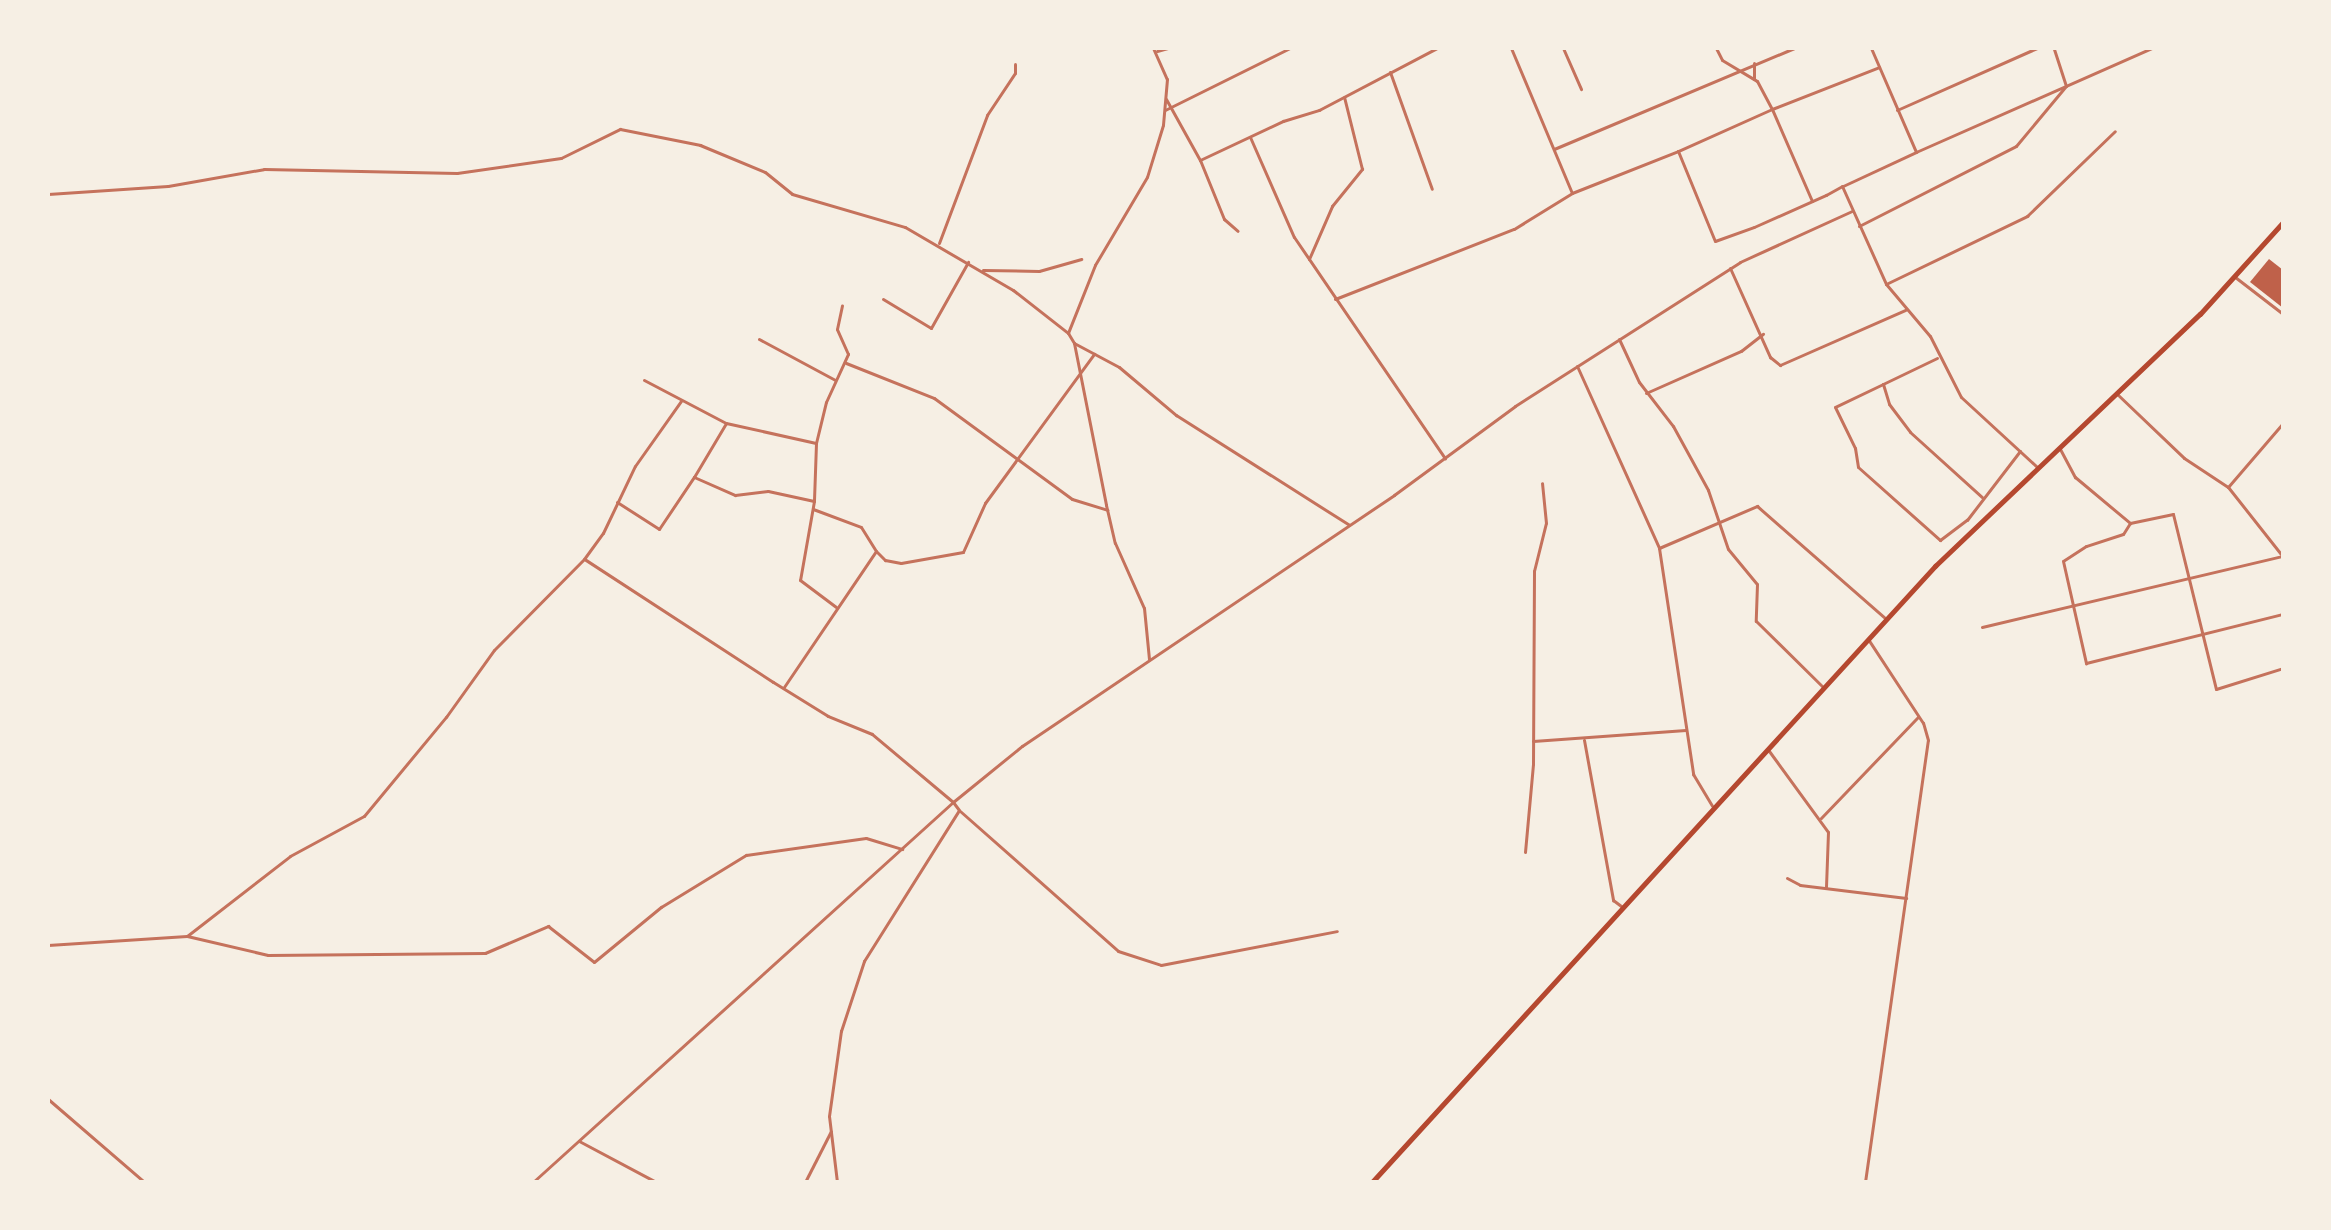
<!DOCTYPE html>
<style>
body{margin:0}
#map{position:relative;width:2331px;height:1230px;overflow:hidden;background:#f6efe4;font-family:"Libre Baskerville",serif}
div>[style]{position:absolute}
[style*='--x']{left:calc(var(--x)*1px);top:calc(var(--y)*1px);width:calc(var(--w)*1px);rotate:calc(var(--a)*1deg)}
.building>*{inset:0;background:#bf614a}
.minor>*{height:3px;margin:-1.5px;padding:0 1.5px;transform-origin:1.5px;border-radius:1.5px;background:#c5725c}
.tertiary>*{height:3px;margin:-1.5px;padding:0 1.5px;transform-origin:1.5px;border-radius:1.5px;background:#c5725c}
.trunk>*{height:5px;margin:-2.5px;padding:0 2.5px;transform-origin:2.5px;border-radius:2.5px;background:#b5482f}
span{translate:-50% -50%;white-space:nowrap;text-align:center;line-height:1.15;-webkit-text-stroke:8px #f6efe4;paint-order:stroke}
.frame{position:absolute;inset:0;border:50px solid #f6efe4;pointer-events:none}
</style>
<div id="map">
<div class="building">
<div style="clip-path:polygon(2269px 259px,2283px 270px,2283px 308px,2250px 282px)"></div>
</div>
<div class="minor">
<div style="--x:1153;--y:48;--w:34;--a:66"></div>
<div style="--x:1167;--y:79;--w:46;--a:95"></div>
<div style="--x:1163;--y:125;--w:54;--a:107.1"></div>
<div style="--x:1147;--y:177;--w:102;--a:120.6"></div>
<div style="--x:1095;--y:265;--w:73;--a:111.7"></div>
<div style="--x:1068;--y:333;--w:12;--a:59"></div>
<div style="--x:1074;--y:343;--w:51;--a:28.1"></div>
<div style="--x:1119;--y:367;--w:75;--a:40.1"></div>
<div style="--x:1176;--y:415;--w:205;--a:32.4"></div>
<div style="--x:1511;--y:48;--w:157;--a:67.2"></div>
<div style="--x:1563;--y:48;--w:45;--a:66.3"></div>
<div style="--x:1716;--y:48;--w:13;--a:63"></div>
<div style="--x:1722;--y:60;--w:41;--a:31"></div>
<div style="--x:1757;--y:81;--w:32;--a:62"></div>
<div style="--x:1772;--y:109;--w:115;--a:-21.4"></div>
<div style="--x:1157;--y:51;--w:11;--a:-15"></div>
<div style="--x:1754;--y:63;--w:16;--a:90"></div>
<div style="--x:1390;--y:72;--w:124;--a:70.3"></div>
<div style="--x:1166;--y:99;--w:70;--a:60.9"></div>
<div style="--x:1200;--y:160;--w:64;--a:67.9"></div>
<div style="--x:1224;--y:219;--w:18;--a:41"></div>
<div style="--x:1165;--y:110;--w:140;--a:-26.4"></div>
<div style="--x:1897;--y:110;--w:153;--a:-23.9"></div>
<div style="--x:1250;--y:137;--w:109;--a:66.3"></div>
<div style="--x:1294;--y:237;--w:268;--a:55.7"></div>
<div style="--x:1554;--y:149;--w:260;--a:-22.8"></div>
<div style="--x:1200;--y:160;--w:92;--a:-25.2"></div>
<div style="--x:1283;--y:121;--w:38;--a:-17"></div>
<div style="--x:1319;--y:110;--w:133;--a:-27.7"></div>
<div style="--x:1843;--y:186;--w:81;--a:-25"></div>
<div style="--x:48;--y:194;--w:120;--a:-3.8"></div>
<div style="--x:168;--y:186;--w:97;--a:-10"></div>
<div style="--x:264;--y:169;--w:193;--a:1.2"></div>
<div style="--x:457;--y:173;--w:105;--a:-8.2"></div>
<div style="--x:561;--y:158;--w:66;--a:-26.2"></div>
<div style="--x:620;--y:129;--w:82;--a:11.3"></div>
<div style="--x:700;--y:145;--w:70;--a:22.6"></div>
<div style="--x:765;--y:172;--w:35;--a:39"></div>
<div style="--x:792;--y:194;--w:118;--a:16.3"></div>
<div style="--x:905;--y:227;--w:125;--a:30.3"></div>
<div style="--x:1013;--y:290;--w:70;--a:38"></div>
<div style="--x:1812;--y:201;--w:100;--a:-113.5"></div>
<div style="--x:1772;--y:109;--w:103;--a:155.9"></div>
<div style="--x:1678;--y:151;--w:97;--a:67.7"></div>
<div style="--x:1715;--y:241;--w:41;--a:-19.7"></div>
<div style="--x:1754;--y:227;--w:79;--a:-24"></div>
<div style="--x:1826;--y:195;--w:18;--a:-29"></div>
<div style="--x:1842;--y:186;--w:107;--a:65.8"></div>
<div style="--x:1886;--y:284;--w:68;--a:49.8"></div>
<div style="--x:1930;--y:336;--w:68;--a:63.1"></div>
<div style="--x:1961;--y:397;--w:102;--a:42.6"></div>
<div style="--x:1859;--y:226;--w:176;--a:-27"></div>
<div style="--x:2016;--y:146;--w:78;--a:-50.2"></div>
<div style="--x:2066;--y:86;--w:40;--a:-108"></div>
<div style="--x:939;--y:243;--w:137;--a:-69.4"></div>
<div style="--x:987;--y:115;--w:50;--a:-56.3"></div>
<div style="--x:1015;--y:73;--w:9;--a:-90"></div>
<div style="--x:1309;--y:259;--w:58;--a:-66.5"></div>
<div style="--x:1332;--y:206;--w:48;--a:-51"></div>
<div style="--x:1362;--y:169;--w:74;--a:-104"></div>
<div style="--x:1730;--y:268;--w:98;--a:65.8"></div>
<div style="--x:1770;--y:357;--w:13;--a:39"></div>
<div style="--x:1780;--y:365;--w:137;--a:-23.7"></div>
<div style="--x:983;--y:270;--w:56;--a:1"></div>
<div style="--x:1039;--y:271;--w:44;--a:-15.9"></div>
<div style="--x:2235;--y:277;--w:61;--a:37.6"></div>
<div style="--x:1886;--y:284;--w:157;--a:-25.7"></div>
<div style="--x:2027;--y:216;--w:122;--a:-44"></div>
<div style="--x:883;--y:299;--w:56;--a:31.1"></div>
<div style="--x:931;--y:328;--w:76;--a:-60.7"></div>
<div style="--x:1335;--y:299;--w:192;--a:-21.4"></div>
<div style="--x:1514;--y:229;--w:68;--a:-31.8"></div>
<div style="--x:1572;--y:193;--w:114;--a:-21.6"></div>
<div style="--x:759;--y:339;--w:86;--a:28.3"></div>
<div style="--x:1619;--y:339;--w:47;--a:65.1"></div>
<div style="--x:1639;--y:382;--w:56;--a:52.3"></div>
<div style="--x:1673;--y:426;--w:73;--a:61.3"></div>
<div style="--x:1708;--y:490;--w:62;--a:71.3"></div>
<div style="--x:1728;--y:549;--w:45;--a:50.4"></div>
<div style="--x:1757;--y:584;--w:37;--a:92"></div>
<div style="--x:1756;--y:621;--w:94;--a:44.6"></div>
<div style="--x:1074;--y:343;--w:165;--a:78.8"></div>
<div style="--x:1106;--y:505;--w:39;--a:77"></div>
<div style="--x:1115;--y:543;--w:71;--a:66"></div>
<div style="--x:1144;--y:608;--w:51;--a:84.4"></div>
<div style="--x:1937;--y:358;--w:60;--a:154.3"></div>
<div style="--x:1883;--y:384;--w:21;--a:73"></div>
<div style="--x:1889;--y:404;--w:35;--a:53"></div>
<div style="--x:1910;--y:432;--w:97;--a:42.1"></div>
<div style="--x:846;--y:363;--w:95;--a:21.7"></div>
<div style="--x:934;--y:398;--w:171;--a:36.2"></div>
<div style="--x:1072;--y:499;--w:37;--a:17"></div>
<div style="--x:1577;--y:366;--w:200;--a:65.7"></div>
<div style="--x:1659;--y:548;--w:229;--a:81.4"></div>
<div style="--x:1693;--y:774;--w:37;--a:59"></div>
<div style="--x:644;--y:380;--w:93;--a:27.7"></div>
<div style="--x:726;--y:423;--w:92;--a:12.5"></div>
<div style="--x:816;--y:443;--w:42;--a:-76.3"></div>
<div style="--x:826;--y:402;--w:53;--a:-65.4"></div>
<div style="--x:848;--y:354;--w:27;--a:-114"></div>
<div style="--x:837;--y:329;--w:24;--a:-78"></div>
<div style="--x:1883;--y:384;--w:53;--a:154.4"></div>
<div style="--x:1835;--y:407;--w:46;--a:64"></div>
<div style="--x:1855;--y:448;--w:19;--a:81"></div>
<div style="--x:1858;--y:467;--w:110;--a:41.7"></div>
<div style="--x:1940;--y:540;--w:34;--a:-37"></div>
<div style="--x:1967;--y:520;--w:87;--a:-52.5"></div>
<div style="--x:1646;--y:393;--w:104;--a:-23.9"></div>
<div style="--x:1741;--y:351;--w:28;--a:-38"></div>
<div style="--x:2116;--y:393;--w:94;--a:43.7"></div>
<div style="--x:2184;--y:458;--w:53;--a:33.4"></div>
<div style="--x:2228;--y:487;--w:85;--a:51.7"></div>
<div style="--x:816;--y:443;--w:58;--a:92"></div>
<div style="--x:814;--y:501;--w:80;--a:100"></div>
<div style="--x:800;--y:580;--w:45;--a:36.9"></div>
<div style="--x:2060;--y:449;--w:32;--a:62"></div>
<div style="--x:2075;--y:477;--w:72;--a:39.9"></div>
<div style="--x:2130;--y:523;--w:44;--a:-11.8"></div>
<div style="--x:2173;--y:514;--w:180;--a:76.2"></div>
<div style="--x:2216;--y:689;--w:70;--a:-17.4"></div>
<div style="--x:694;--y:477;--w:61;--a:-59.2"></div>
<div style="--x:2228;--y:487;--w:84;--a:-49.3"></div>
<div style="--x:617;--y:502;--w:50;--a:32.7"></div>
<div style="--x:659;--y:529;--w:63;--a:-56.1"></div>
<div style="--x:694;--y:477;--w:45;--a:23.7"></div>
<div style="--x:735;--y:495;--w:33;--a:-7"></div>
<div style="--x:768;--y:491;--w:47;--a:12.3"></div>
<div style="--x:813;--y:509;--w:51;--a:20.6"></div>
<div style="--x:861;--y:527;--w:28;--a:58"></div>
<div style="--x:2130;--y:523;--w:13;--a:122"></div>
<div style="--x:2123;--y:534;--w:39;--a:162"></div>
<div style="--x:2086;--y:546;--w:27;--a:147"></div>
<div style="--x:2063;--y:561;--w:105;--a:77.3"></div>
<div style="--x:2086;--y:663;--w:203;--a:-14"></div>
<div style="--x:1659;--y:548;--w:107;--a:-23.2"></div>
<div style="--x:1757;--y:506;--w:171;--a:41.2"></div>
<div style="--x:1982;--y:627;--w:308;--a:-13.3"></div>
<div style="--x:784;--y:687;--w:164;--a:-55.9"></div>
<div style="--x:876;--y:551;--w:13;--a:45"></div>
<div style="--x:885;--y:560;--w:16;--a:11"></div>
<div style="--x:901;--y:563;--w:63;--a:-10.1"></div>
<div style="--x:963;--y:552;--w:54;--a:-65.8"></div>
<div style="--x:985;--y:503;--w:185;--a:-53.8"></div>
<div style="--x:1584;--y:740;--w:163;--a:79.7"></div>
<div style="--x:1613;--y:900;--w:10;--a:37"></div>
<div style="--x:1533;--y:741;--w:153;--a:-4.1"></div>
<div style="--x:1769;--y:751;--w:100;--a:53.9"></div>
<div style="--x:1828;--y:832;--w:55;--a:92.1"></div>
<div style="--x:2283;--y:780;--w:27;--a:90"></div>
<div style="--x:960;--y:811;--w:211;--a:41.5"></div>
<div style="--x:1118;--y:951;--w:45;--a:18"></div>
<div style="--x:1161;--y:965;--w:179;--a:-10.9"></div>
<div style="--x:1821;--y:818;--w:140;--a:-46.2"></div>
<div style="--x:1525;--y:852;--w:88;--a:-84.8"></div>
<div style="--x:1533;--y:764;--w:193;--a:-89.7"></div>
<div style="--x:1534;--y:571;--w:49;--a:-76"></div>
<div style="--x:1546;--y:523;--w:40;--a:-95.7"></div>
<div style="--x:1787;--y:878;--w:15;--a:28"></div>
<div style="--x:1800;--y:885;--w:107;--a:7"></div>
<div style="--x:187;--y:936;--w:130;--a:-37.8"></div>
<div style="--x:290;--y:856;--w:84;--a:-28.4"></div>
<div style="--x:364;--y:816;--w:129;--a:-50.4"></div>
<div style="--x:446;--y:717;--w:82;--a:-54.4"></div>
<div style="--x:494;--y:650;--w:128;--a:-45.3"></div>
<div style="--x:584;--y:559;--w:32;--a:-54"></div>
<div style="--x:603;--y:533;--w:74;--a:-64.5"></div>
<div style="--x:635;--y:466;--w:80;--a:-54.7"></div>
<div style="--x:48;--y:945;--w:139;--a:-3.7"></div>
<div style="--x:187;--y:936;--w:83;--a:13.2"></div>
<div style="--x:268;--y:955;--w:217;--a:-0.5"></div>
<div style="--x:485;--y:953;--w:69;--a:-23.2"></div>
<div style="--x:548;--y:926;--w:58;--a:38"></div>
<div style="--x:594;--y:962;--w:87;--a:-39.4"></div>
<div style="--x:661;--y:907;--w:100;--a:-31.5"></div>
<div style="--x:746;--y:855;--w:121;--a:-8.1"></div>
<div style="--x:866;--y:838;--w:38;--a:17"></div>
<div style="--x:48;--y:1099;--w:127;--a:40.8"></div>
<div style="--x:579;--y:1141;--w:87;--a:28"></div>
<div style="--x:533;--y:1182;--w:566;--a:-42.14"></div>
<div style="--x:953;--y:802;--w:106;--a:-140"></div>
<div style="--x:872;--y:734;--w:48;--a:-157.8"></div>
<div style="--x:828;--y:716;--w:65;--a:-148.3"></div>
<div style="--x:773;--y:682;--w:225;--a:-146.9"></div>
<div style="--x:805;--y:1182;--w:57;--a:-63"></div>
<div style="--x:837;--y:1182;--w:66;--a:-96.9"></div>
<div style="--x:829;--y:1116;--w:86;--a:-82"></div>
<div style="--x:841;--y:1031;--w:74;--a:-71.8"></div>
<div style="--x:864;--y:961;--w:178;--a:-57.8"></div>
<div style="--x:959;--y:810;--w:10;--a:-127"></div>
<div style="--x:953;--y:802;--w:89;--a:-39.1"></div>
<div style="--x:1022;--y:746;--w:449;--a:-34"></div>
<div style="--x:1394;--y:495;--w:150;--a:-36.3"></div>
<div style="--x:1515;--y:406;--w:267;--a:-32.6"></div>
<div style="--x:1740;--y:262;--w:123;--a:-24.5"></div>
<div style="--x:1865;--y:1182;--w:446;--a:-81.9"></div>
<div style="--x:1928;--y:740;--w:18;--a:-106"></div>
<div style="--x:1923;--y:723;--w:100;--a:-123.2"></div>
</div>
<div class="tertiary">
<div style="--x:1871;--y:48;--w:113;--a:66.6"></div>
<div style="--x:1916;--y:152;--w:258;--a:-23.8"></div>
</div>
<div class="trunk">
<div style="--x:1372;--y:1182;--w:835;--a:-47.57"></div>
<div style="--x:1935;--y:566;--w:366;--a:-43.6"></div>
<div style="--x:2200;--y:314;--w:124;--a:-47.9"></div>
</div>
<div class="frame"></div>
</div>
